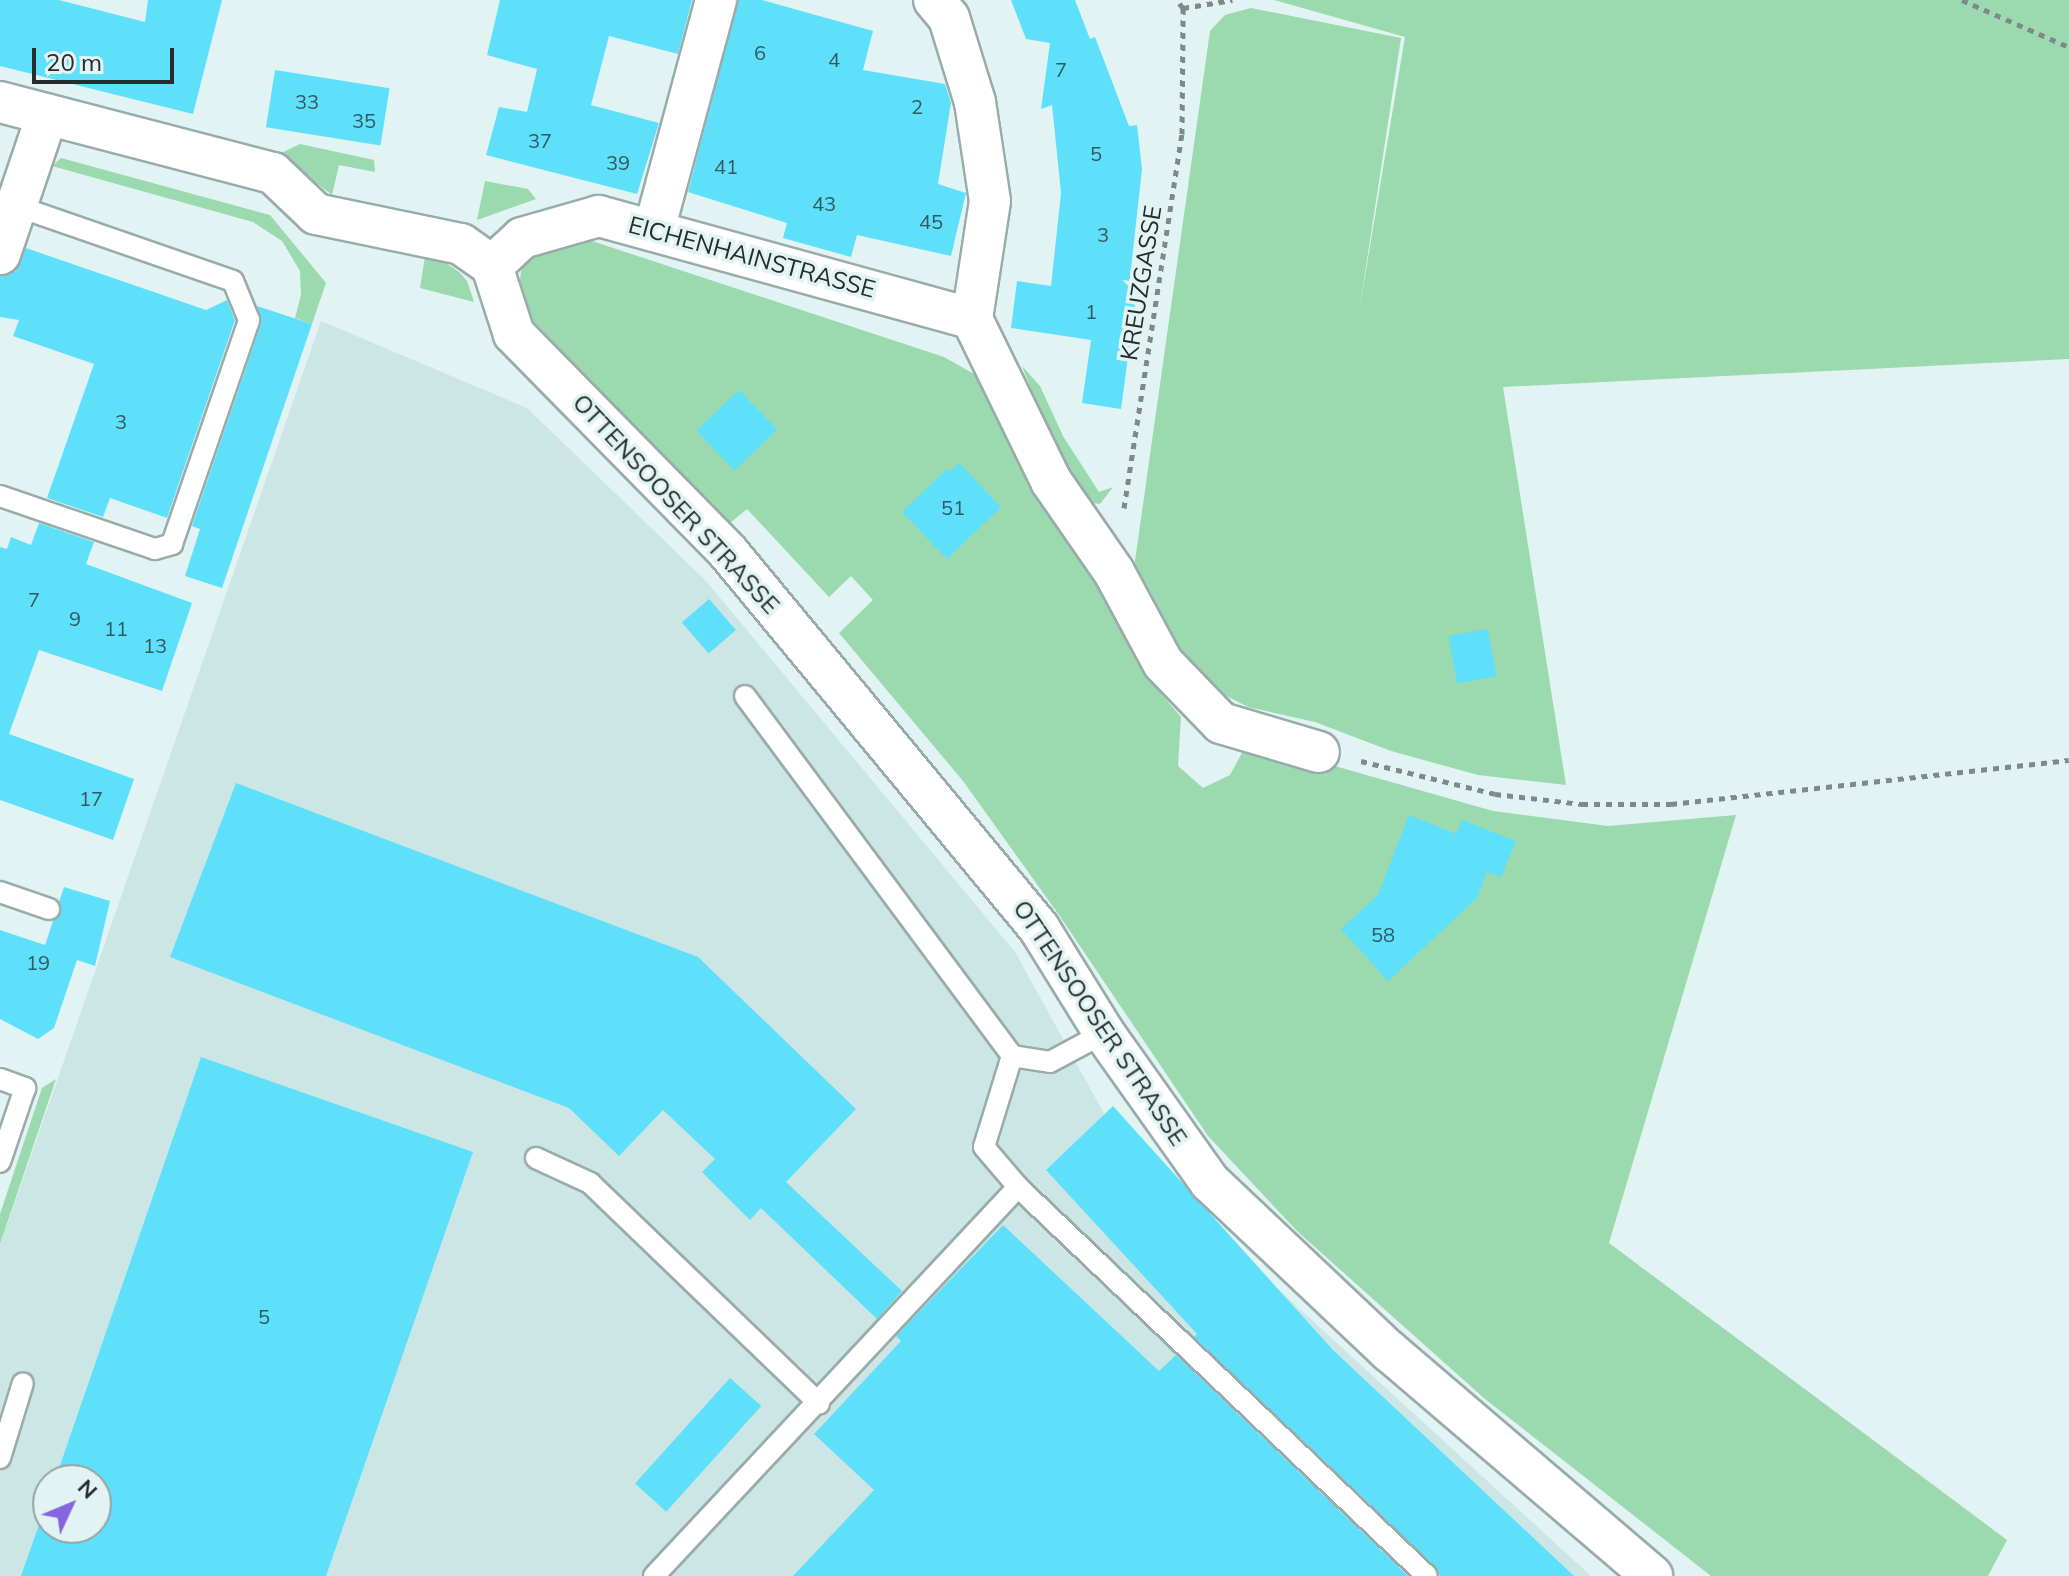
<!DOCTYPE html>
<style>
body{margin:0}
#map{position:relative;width:2069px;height:1576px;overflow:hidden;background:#e1f4f3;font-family:Mulish,sans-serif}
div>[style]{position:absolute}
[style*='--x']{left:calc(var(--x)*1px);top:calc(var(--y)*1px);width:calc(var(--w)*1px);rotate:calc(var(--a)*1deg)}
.built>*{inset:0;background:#cbe6e5}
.green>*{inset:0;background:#9bd9ae}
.building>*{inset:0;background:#5ee0fb;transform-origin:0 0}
.path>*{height:5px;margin-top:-2.5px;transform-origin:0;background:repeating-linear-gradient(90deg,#7d8a89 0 6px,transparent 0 12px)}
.roads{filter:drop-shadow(2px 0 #99abaa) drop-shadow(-2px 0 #99abaa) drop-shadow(0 2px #99abaa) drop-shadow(0 -2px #99abaa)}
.lane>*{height:20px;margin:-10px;padding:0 10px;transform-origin:10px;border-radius:10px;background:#fff}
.street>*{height:40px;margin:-20px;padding:0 20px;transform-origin:20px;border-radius:20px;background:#fff}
span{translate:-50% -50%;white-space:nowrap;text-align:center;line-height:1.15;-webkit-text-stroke:7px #e1f4f3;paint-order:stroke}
.number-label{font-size:20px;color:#335960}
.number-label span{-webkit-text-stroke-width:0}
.street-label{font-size:24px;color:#252c2c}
.north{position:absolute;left:32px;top:1464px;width:80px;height:80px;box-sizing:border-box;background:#e1f4f3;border:2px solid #96a4a3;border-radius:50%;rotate:46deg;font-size:22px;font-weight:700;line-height:32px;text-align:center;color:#252c2c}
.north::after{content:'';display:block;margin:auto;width:28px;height:36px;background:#8865e0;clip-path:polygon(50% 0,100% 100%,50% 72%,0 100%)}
.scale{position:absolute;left:32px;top:48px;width:142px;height:36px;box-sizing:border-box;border:4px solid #252c2c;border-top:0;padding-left:10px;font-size:24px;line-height:28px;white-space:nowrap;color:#252c2c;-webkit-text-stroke:6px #e1f4f3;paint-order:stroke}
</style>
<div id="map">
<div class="built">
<div style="clip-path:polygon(evenodd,321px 321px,527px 408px,706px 581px,1015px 952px,1122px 1146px,1591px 1576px,0 1576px,0 1245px,321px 321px,48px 1480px,96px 1480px,96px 1528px,48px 1528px,48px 1480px)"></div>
</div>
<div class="green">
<div style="clip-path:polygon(1274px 0,2069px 0,2069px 359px,1503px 387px,1566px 785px,1478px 775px,1391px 751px,1315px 722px,1248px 707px,1213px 689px,1164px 637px,1134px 568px,1210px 31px,1225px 15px,1251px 8px,1401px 38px,1359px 312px,1405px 37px)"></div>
<div style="clip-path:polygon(300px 144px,374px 160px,375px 172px,339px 165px,332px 195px,279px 154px)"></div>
<div style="clip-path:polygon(61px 158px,270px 215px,326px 283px,312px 324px,295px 318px,301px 295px,300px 271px,282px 241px,253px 222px,52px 166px)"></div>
<div style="clip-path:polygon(485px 181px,528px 189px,536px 199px,477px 220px)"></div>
<div style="clip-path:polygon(583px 238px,944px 357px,974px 374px,1001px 413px,1163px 696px,1181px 717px,1178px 766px,1203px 788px,1230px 775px,1243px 751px,1275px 749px,1493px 811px,1608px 826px,1736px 815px,1609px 1243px,2007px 1540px,1988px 1576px,1711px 1576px,1485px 1399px,1298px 1232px,1208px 1136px,1059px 915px,963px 781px,839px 633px,873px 600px,851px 576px,829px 597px,747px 509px,730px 523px,533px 321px,519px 289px,522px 263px,531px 248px)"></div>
<div style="clip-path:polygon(425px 257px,443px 261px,459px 272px,467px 281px,474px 302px,420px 288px)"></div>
<div style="clip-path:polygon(1022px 366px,1040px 386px,1063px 436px,1099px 492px,1113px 487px,1100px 504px,1082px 501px,1066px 476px)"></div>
<div style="clip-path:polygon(56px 1079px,0 1244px,0 1214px,42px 1088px)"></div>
</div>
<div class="building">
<div style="clip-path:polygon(0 0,59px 0,145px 22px,148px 0,222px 0,193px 114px,0 66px)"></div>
<div style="clip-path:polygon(500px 0,692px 0,678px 54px,609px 36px,591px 105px,659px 123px,637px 194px,486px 155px,499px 107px,527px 112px,537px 69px,487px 55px)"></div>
<div style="clip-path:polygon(738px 0,762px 0,873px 31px,863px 70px,945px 84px,951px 103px,938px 184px,966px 193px,951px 256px,857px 235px,851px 257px,783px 238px,787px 223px,688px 192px)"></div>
<div style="clip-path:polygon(1011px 0,1075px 0,1090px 39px,1095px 37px,1129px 126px,1137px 125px,1142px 169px,1128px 296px,1136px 298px,1121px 409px,1082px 403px,1091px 340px,1011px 328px,1017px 281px,1051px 286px,1061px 193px,1052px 105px,1041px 109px,1050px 43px,1026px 39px)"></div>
<div style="left:275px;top:70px;width:116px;height:58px;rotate:9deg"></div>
<div style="clip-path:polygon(26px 248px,206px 310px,227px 300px,235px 320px,167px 518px,110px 498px,103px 517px,47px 498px,94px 364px,13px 336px,19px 320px,0 317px,0 276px,16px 271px)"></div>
<div style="clip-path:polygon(257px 306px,312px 324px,222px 588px,185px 576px,200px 529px,192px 526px,261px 324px)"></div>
<div style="left:739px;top:390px;width:55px;height:59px;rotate:46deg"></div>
<div style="clip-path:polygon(959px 463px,1001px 507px,947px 559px,902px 512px,947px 469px,950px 472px)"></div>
<div style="clip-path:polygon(39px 523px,94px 542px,86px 564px,192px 603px,162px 691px,39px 650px,9px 734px,134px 779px,113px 840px,0 800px,0 547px,7px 549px,11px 537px,31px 545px)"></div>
<div style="left:709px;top:599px;width:41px;height:36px;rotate:49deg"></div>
<div style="left:1488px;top:629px;width:48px;height:40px;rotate:80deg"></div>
<div style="clip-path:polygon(236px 783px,698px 957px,856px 1109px,786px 1182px,902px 1291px,877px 1319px,761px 1208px,750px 1220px,702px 1172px,715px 1159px,663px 1110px,619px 1156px,569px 1108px,170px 957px)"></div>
<div style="clip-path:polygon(1409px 815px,1456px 834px,1462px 820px,1516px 841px,1501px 877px,1487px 872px,1477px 898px,1388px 981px,1341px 929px,1378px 895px)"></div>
<div style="clip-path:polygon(64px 887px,110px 901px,95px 966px,77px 960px,54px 1028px,38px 1039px,0 1019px,0 930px,45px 945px,53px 921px,61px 912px,59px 902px)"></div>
<div style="clip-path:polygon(201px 1057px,473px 1152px,326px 1576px,21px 1576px,48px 1499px,48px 1528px,96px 1528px,96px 1480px,55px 1480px)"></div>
<div style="clip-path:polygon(1113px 1106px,1333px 1350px,1574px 1576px,1440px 1576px,1436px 1567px,1194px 1337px,1197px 1334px,1046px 1170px)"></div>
<div style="clip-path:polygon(1003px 1225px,1159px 1371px,1176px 1355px,1408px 1576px,793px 1576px,874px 1490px,814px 1434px,901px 1341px,896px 1336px)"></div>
<div style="left:730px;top:1378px;width:42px;height:142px;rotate:42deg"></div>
</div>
<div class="path">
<div style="--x:1962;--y:0;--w:117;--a:23.7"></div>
<div style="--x:1183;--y:8;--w:50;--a:-9.3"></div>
<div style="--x:1124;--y:508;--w:378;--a:-81.2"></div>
<div style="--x:1182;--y:134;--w:126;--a:-89.5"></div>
<div style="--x:1183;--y:8;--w:10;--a:-127"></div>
<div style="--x:1361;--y:761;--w:138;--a:13.8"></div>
<div style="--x:1495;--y:794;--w:88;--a:6.6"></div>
<div style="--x:1582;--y:804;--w:89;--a:0"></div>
<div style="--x:1671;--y:804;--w:400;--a:-6.3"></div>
</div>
<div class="roads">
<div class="lane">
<div style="--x:0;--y:496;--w:164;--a:18.9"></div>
<div style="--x:155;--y:549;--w:18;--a:-16"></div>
<div style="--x:172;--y:544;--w:237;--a:-71"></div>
<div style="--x:249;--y:320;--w:42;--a:-112.3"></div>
<div style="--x:233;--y:281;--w:230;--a:-160.9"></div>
<div style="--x:745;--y:696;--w:448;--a:53.4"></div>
<div style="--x:1012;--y:1056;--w:38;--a:9"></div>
<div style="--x:1050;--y:1062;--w:61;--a:-28.2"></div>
<div style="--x:0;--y:892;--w:52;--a:19.1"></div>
<div style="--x:1012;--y:1056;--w:95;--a:107.1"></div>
<div style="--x:984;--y:1147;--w:52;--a:49.6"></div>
<div style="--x:1018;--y:1187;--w:564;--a:43.56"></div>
<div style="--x:0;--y:1079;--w:27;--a:20"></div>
<div style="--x:25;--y:1088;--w:78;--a:108.7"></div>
<div style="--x:536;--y:1158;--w:60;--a:24.8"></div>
<div style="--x:590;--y:1183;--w:318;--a:43.9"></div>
<div style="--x:0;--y:1458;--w:78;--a:-73"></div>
<div style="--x:654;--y:1576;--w:533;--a:-46.9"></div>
</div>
<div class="street">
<div style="--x:934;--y:0;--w:23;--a:50"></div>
<div style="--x:949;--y:18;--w:88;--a:72.8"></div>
<div style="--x:975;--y:102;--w:100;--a:81.4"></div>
<div style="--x:990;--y:201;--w:119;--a:98.7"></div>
<div style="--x:0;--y:102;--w:282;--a:14.6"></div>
<div style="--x:273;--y:173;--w:59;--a:43.6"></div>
<div style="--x:316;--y:214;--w:148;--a:11.7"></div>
<div style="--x:461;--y:244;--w:38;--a:35"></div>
<div style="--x:654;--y:230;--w:238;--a:-74.9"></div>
<div style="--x:0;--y:254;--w:147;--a:-71.3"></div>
<div style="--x:492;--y:266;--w:71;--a:72.1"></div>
<div style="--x:514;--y:334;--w:305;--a:45.5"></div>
<div style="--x:728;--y:552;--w:488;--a:50.4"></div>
<div style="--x:1039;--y:928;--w:123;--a:58.2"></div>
<div style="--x:1104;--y:1033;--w:183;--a:54.6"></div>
<div style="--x:1210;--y:1182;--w:246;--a:43.4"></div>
<div style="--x:1389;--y:1351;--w:346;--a:40.5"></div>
<div style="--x:492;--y:266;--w:41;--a:-43"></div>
<div style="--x:522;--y:238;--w:80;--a:-15.9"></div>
<div style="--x:599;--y:216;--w:387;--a:15.4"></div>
<div style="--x:972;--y:319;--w:180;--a:64"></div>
<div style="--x:1051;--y:481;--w:111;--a:55.3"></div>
<div style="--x:1114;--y:572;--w:103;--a:61.7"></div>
<div style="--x:1163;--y:663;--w:83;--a:46"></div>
<div style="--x:1221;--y:723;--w:102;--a:16.5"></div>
</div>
</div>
<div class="number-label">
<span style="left:760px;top:52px">6</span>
<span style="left:834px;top:59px">4</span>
<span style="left:1061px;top:69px">7</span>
<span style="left:307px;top:101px">33</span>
<span style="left:917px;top:106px">2</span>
<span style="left:364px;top:120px">35</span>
<span style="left:540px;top:140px">37</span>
<span style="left:1096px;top:153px">5</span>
<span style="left:618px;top:162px">39</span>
<span style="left:726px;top:166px">41</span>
<span style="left:824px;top:203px">43</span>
<span style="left:931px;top:221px">45</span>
<span style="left:1103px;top:234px">3</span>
<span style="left:1091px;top:311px">1</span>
<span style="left:121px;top:421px">3</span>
<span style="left:953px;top:507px">51</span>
<span style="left:34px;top:599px">7</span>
<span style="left:75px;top:618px">9</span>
<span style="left:116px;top:628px">11</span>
<span style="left:155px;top:645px">13</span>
<span style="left:91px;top:798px">17</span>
<span style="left:1383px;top:934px">58</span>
<span style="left:38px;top:962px">19</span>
<span style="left:264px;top:1316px">5</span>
</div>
<div class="street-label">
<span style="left:752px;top:257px;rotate:15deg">EICHENHAINSTRASSE</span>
<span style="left:1141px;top:283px;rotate:-81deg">KREUZGASSE</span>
<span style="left:676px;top:504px;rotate:47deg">OTTENSOOSER STRASSE</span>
<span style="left:1100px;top:1023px;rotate:56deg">OTTENSOOSER STRASSE</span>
</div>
<div class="north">N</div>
<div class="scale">20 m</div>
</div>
